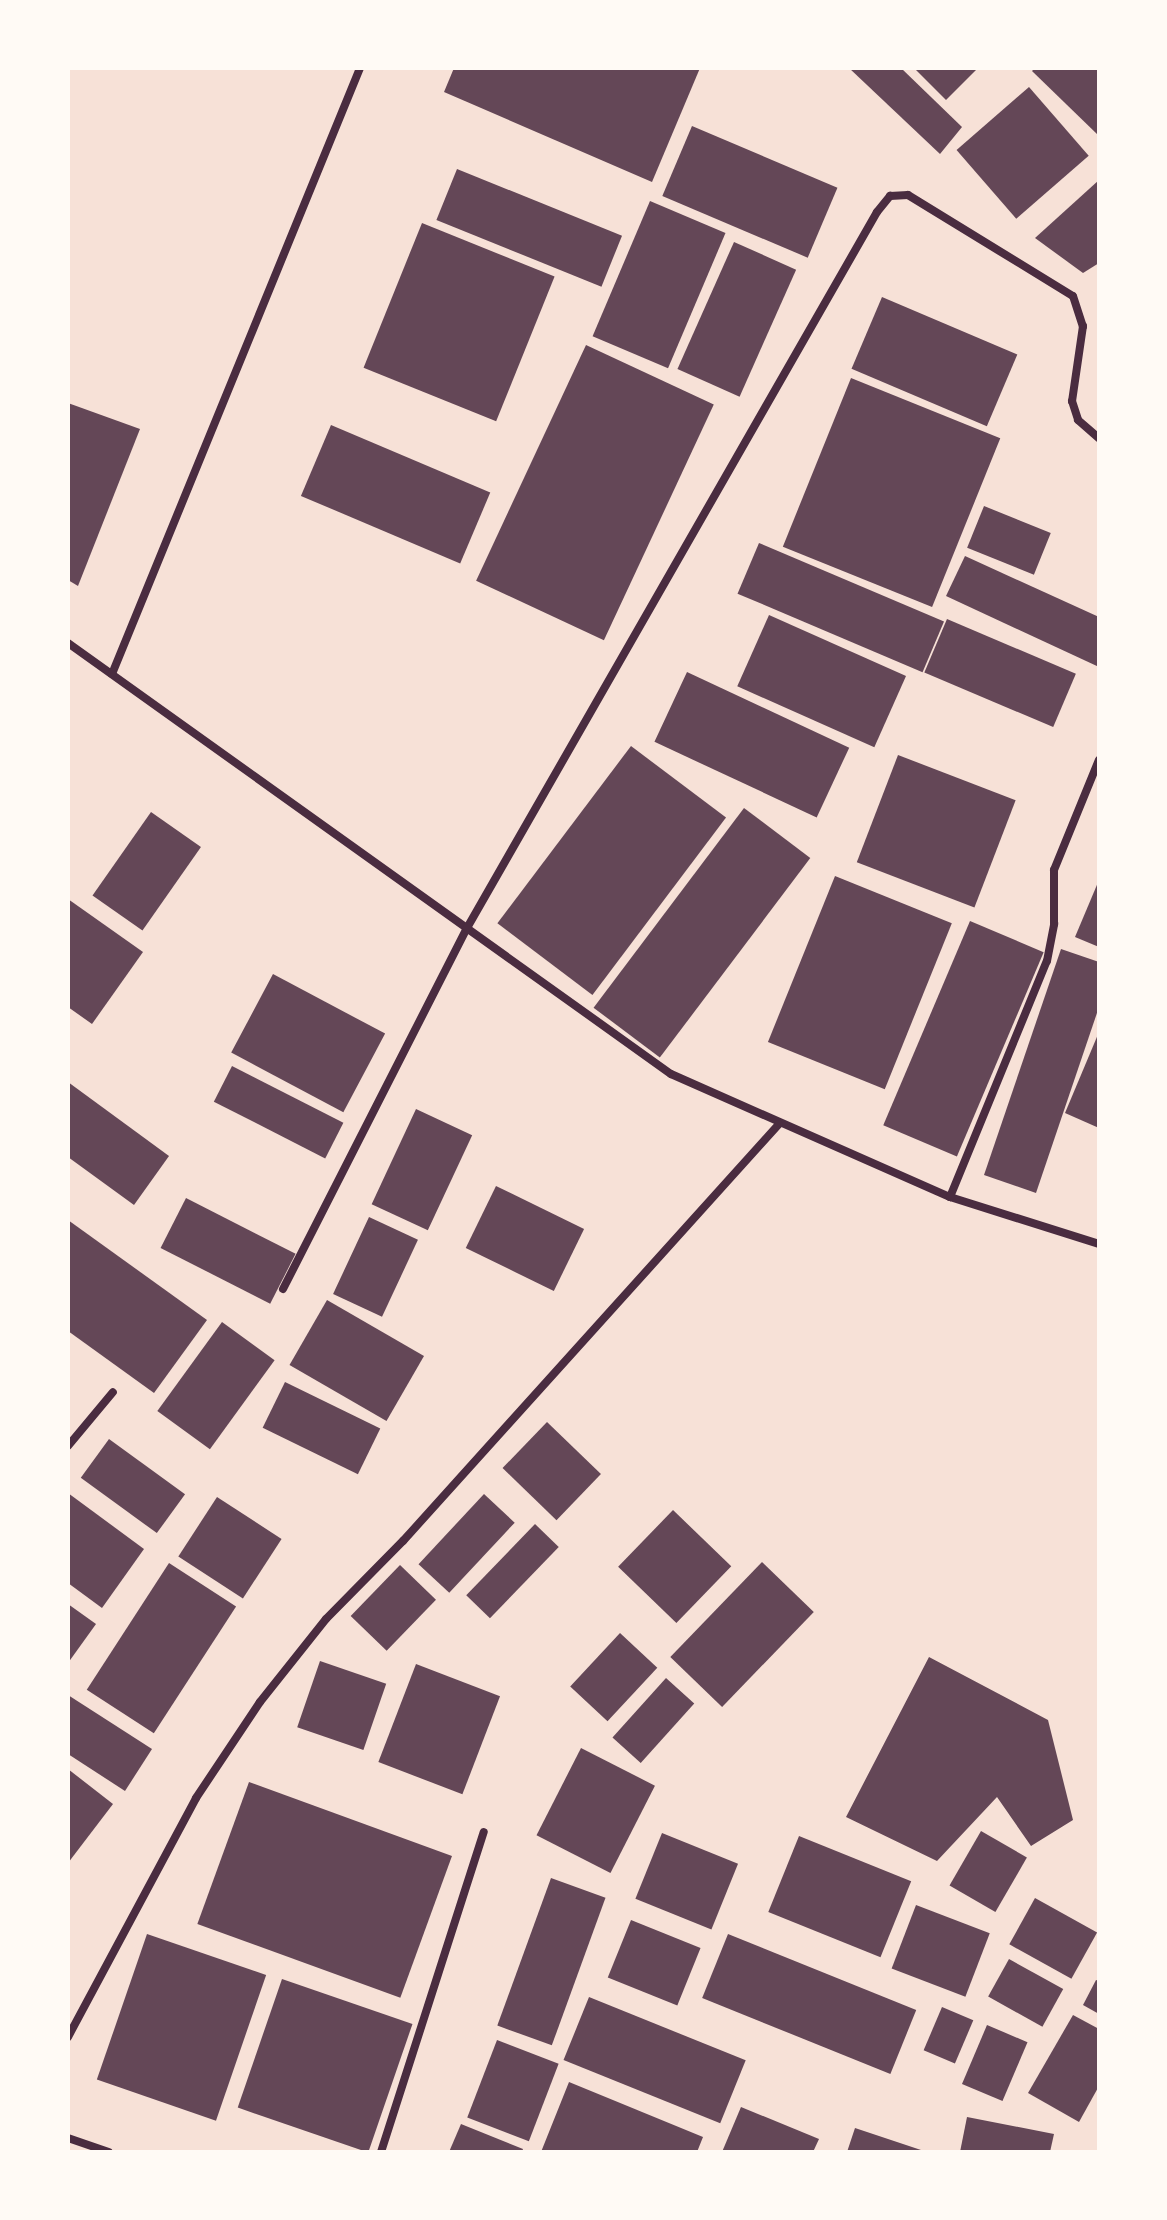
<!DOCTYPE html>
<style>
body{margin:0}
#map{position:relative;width:1167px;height:2220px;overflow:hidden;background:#f7e1d7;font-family:Barlow,sans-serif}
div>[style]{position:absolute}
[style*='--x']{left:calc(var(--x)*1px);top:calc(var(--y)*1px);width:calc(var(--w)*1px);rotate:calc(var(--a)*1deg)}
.building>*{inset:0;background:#644757;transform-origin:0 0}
.minor>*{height:8px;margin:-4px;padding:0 4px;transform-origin:4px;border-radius:4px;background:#4a2c40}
span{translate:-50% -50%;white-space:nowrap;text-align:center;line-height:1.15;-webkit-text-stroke:7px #fffaf5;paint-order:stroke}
.frame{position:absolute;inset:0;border:70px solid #fffaf5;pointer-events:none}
</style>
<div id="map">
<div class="building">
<div style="clip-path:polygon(454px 68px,700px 68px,652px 182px,444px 92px)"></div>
<div style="clip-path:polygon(849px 68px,901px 68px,962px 127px,940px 154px)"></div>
<div style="clip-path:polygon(914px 68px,978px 68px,946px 100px)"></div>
<div style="clip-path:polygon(1035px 68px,1099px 68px,1099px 136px,1032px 71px)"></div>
<div style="left:1029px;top:87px;width:91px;height:96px;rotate:49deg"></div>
<div style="left:692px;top:126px;width:158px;height:76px;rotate:23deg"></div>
<div style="left:457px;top:169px;width:178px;height:55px;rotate:22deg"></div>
<div style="clip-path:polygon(1099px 180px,1099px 263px,1083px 273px,1035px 238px)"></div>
<div style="left:650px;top:201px;width:82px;height:147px;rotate:23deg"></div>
<div style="left:422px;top:223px;width:143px;height:156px;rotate:22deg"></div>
<div style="left:734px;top:242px;width:68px;height:139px;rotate:24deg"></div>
<div style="left:882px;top:297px;width:147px;height:78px;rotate:23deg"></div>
<div style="left:586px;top:345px;width:141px;height:260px;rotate:25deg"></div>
<div style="left:851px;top:378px;width:161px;height:182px;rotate:22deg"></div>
<div style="clip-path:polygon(68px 403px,140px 429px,78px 586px,68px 580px)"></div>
<div style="left:331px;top:425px;width:173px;height:77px;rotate:23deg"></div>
<div style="left:984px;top:506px;width:72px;height:45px;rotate:22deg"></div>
<div style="left:759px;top:543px;width:201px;height:55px;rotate:23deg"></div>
<div style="clip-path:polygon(965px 556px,1099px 617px,1099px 667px,946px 596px)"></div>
<div style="left:769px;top:615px;width:150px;height:78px;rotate:24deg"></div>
<div style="left:947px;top:619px;width:140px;height:58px;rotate:23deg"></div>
<div style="left:687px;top:672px;width:179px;height:77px;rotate:25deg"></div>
<div style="left:631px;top:746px;width:119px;height:222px;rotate:37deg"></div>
<div style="left:898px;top:755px;width:126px;height:115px;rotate:21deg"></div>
<div style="left:744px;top:808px;width:83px;height:250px;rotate:37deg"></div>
<div style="left:151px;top:812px;width:61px;height:102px;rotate:35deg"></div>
<div style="left:835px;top:876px;width:126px;height:179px;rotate:22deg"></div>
<div style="clip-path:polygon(1099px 880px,1099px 947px,1075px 937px)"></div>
<div style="clip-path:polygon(68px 899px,143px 952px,92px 1024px,68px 1007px)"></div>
<div style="left:970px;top:921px;width:80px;height:222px;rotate:23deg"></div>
<div style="clip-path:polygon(1061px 949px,1099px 962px,1099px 1007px,1036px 1193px,984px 1175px)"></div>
<div style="left:273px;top:974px;width:127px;height:89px;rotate:28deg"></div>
<div style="clip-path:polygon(1099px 1032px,1099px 1128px,1065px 1113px)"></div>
<div style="left:232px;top:1066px;width:125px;height:40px;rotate:27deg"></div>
<div style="clip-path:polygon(68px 1082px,169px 1156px,134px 1205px,68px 1157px)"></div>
<div style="left:416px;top:1109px;width:62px;height:105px;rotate:25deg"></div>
<div style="left:496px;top:1186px;width:98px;height:69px;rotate:26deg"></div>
<div style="left:186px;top:1198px;width:123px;height:56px;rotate:27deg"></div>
<div style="left:369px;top:1217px;width:54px;height:85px;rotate:25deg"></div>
<div style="clip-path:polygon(68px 1220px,207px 1320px,154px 1393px,68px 1331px)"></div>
<div style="left:327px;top:1300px;width:112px;height:75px;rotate:30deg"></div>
<div style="left:222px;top:1322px;width:65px;height:110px;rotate:36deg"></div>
<div style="left:285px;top:1382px;width:106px;height:51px;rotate:26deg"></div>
<div style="left:547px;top:1422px;width:75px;height:64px;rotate:44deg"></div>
<div style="left:109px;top:1439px;width:94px;height:48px;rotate:36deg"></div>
<div style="clip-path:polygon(68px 1493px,144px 1549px,102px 1608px,68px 1583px)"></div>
<div style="left:484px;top:1494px;width:42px;height:96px;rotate:43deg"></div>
<div style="left:217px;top:1497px;width:77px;height:71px;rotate:33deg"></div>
<div style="left:673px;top:1510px;width:81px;height:79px;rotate:44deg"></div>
<div style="left:535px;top:1524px;width:33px;height:99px;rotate:44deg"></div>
<div style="left:762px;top:1562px;width:72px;height:132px;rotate:44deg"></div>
<div style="left:169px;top:1563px;width:80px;height:151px;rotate:33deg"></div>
<div style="left:400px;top:1565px;width:50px;height:71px;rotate:44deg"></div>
<div style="clip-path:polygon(68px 1604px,96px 1624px,68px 1663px)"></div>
<div style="left:620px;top:1633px;width:51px;height:73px;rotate:43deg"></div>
<div style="clip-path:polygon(929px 1657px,1048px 1720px,1073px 1820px,1031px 1846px,997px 1797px,937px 1861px,846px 1817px)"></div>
<div style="left:320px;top:1661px;width:70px;height:70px;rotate:19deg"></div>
<div style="left:416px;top:1664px;width:90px;height:105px;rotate:21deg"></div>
<div style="left:666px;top:1678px;width:38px;height:80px;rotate:42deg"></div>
<div style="clip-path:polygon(68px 1695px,152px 1749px,125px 1791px,68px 1754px)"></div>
<div style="left:581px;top:1748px;width:83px;height:98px;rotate:27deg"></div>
<div style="clip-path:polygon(68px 1769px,113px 1804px,68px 1863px)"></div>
<div style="left:249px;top:1782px;width:216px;height:151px;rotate:20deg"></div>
<div style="left:981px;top:1831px;width:53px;height:63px;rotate:30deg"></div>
<div style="left:662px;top:1833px;width:82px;height:71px;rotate:22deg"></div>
<div style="left:799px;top:1836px;width:121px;height:82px;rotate:22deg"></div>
<div style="left:551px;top:1878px;width:58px;height:157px;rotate:20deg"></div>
<div style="left:1035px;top:1898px;width:71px;height:53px;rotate:29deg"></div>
<div style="left:916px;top:1905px;width:79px;height:68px;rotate:21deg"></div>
<div style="left:631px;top:1920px;width:75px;height:62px;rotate:22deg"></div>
<div style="left:147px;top:1934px;width:126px;height:154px;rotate:19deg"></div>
<div style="left:728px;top:1934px;width:203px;height:69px;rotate:22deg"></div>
<div style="left:1009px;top:1959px;width:62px;height:43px;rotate:29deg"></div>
<div style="left:282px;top:1979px;width:138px;height:136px;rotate:19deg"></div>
<div style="clip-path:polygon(1096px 1980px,1099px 1981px,1099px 2014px,1083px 2005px)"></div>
<div style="left:589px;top:1997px;width:169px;height:68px;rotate:22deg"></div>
<div style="left:942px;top:2007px;width:34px;height:47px;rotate:23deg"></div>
<div style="clip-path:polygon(1073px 2015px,1099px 2029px,1099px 2086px,1079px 2122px,1028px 2093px)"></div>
<div style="left:987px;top:2025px;width:44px;height:64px;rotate:23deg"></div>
<div style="left:497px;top:2040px;width:66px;height:83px;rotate:21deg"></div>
<div style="clip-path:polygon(569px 2082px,703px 2137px,697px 2152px,541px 2152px)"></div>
<div style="clip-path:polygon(741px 2107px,819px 2139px,813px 2152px,722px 2152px)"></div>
<div style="clip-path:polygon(967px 2117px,1054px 2134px,1050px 2152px,960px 2152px)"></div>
<div style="clip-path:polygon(461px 2124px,523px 2149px,522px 2152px,449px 2152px)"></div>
<div style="clip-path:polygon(855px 2128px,924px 2151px,924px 2152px,847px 2152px)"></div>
</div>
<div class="minor">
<div style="--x:68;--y:643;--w:741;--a:35.56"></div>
<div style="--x:671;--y:1074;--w:305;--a:23.8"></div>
<div style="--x:950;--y:1197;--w:156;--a:17.5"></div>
<div style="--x:112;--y:674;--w:655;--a:-67.74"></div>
<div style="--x:950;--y:1197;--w:255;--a:-67.7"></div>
<div style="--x:1047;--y:961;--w:38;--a:-79"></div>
<div style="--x:1054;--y:924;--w:54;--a:-90"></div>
<div style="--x:1054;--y:870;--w:119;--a:-67.8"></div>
<div style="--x:283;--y:1289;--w:405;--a:-63"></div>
<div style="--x:467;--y:928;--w:825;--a:-60.2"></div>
<div style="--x:877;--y:212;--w:21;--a:-51"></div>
<div style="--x:890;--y:196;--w:18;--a:-3"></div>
<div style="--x:908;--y:195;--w:193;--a:31.5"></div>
<div style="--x:1073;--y:296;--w:32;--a:72"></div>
<div style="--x:1083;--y:326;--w:76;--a:98.3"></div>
<div style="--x:1072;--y:401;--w:20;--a:72"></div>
<div style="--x:1078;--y:420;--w:28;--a:41"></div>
<div style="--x:68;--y:1446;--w:70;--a:-50.2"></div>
<div style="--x:68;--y:2037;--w:271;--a:-61.8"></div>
<div style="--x:196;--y:1798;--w:115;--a:-56.3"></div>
<div style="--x:260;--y:1702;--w:106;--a:-51.5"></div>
<div style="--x:326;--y:1619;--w:110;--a:-45.4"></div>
<div style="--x:403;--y:1541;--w:561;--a:-47.96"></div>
<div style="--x:68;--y:2138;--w:43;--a:18.9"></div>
<div style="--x:381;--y:2152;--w:336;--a:-72.2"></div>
</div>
<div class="frame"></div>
</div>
